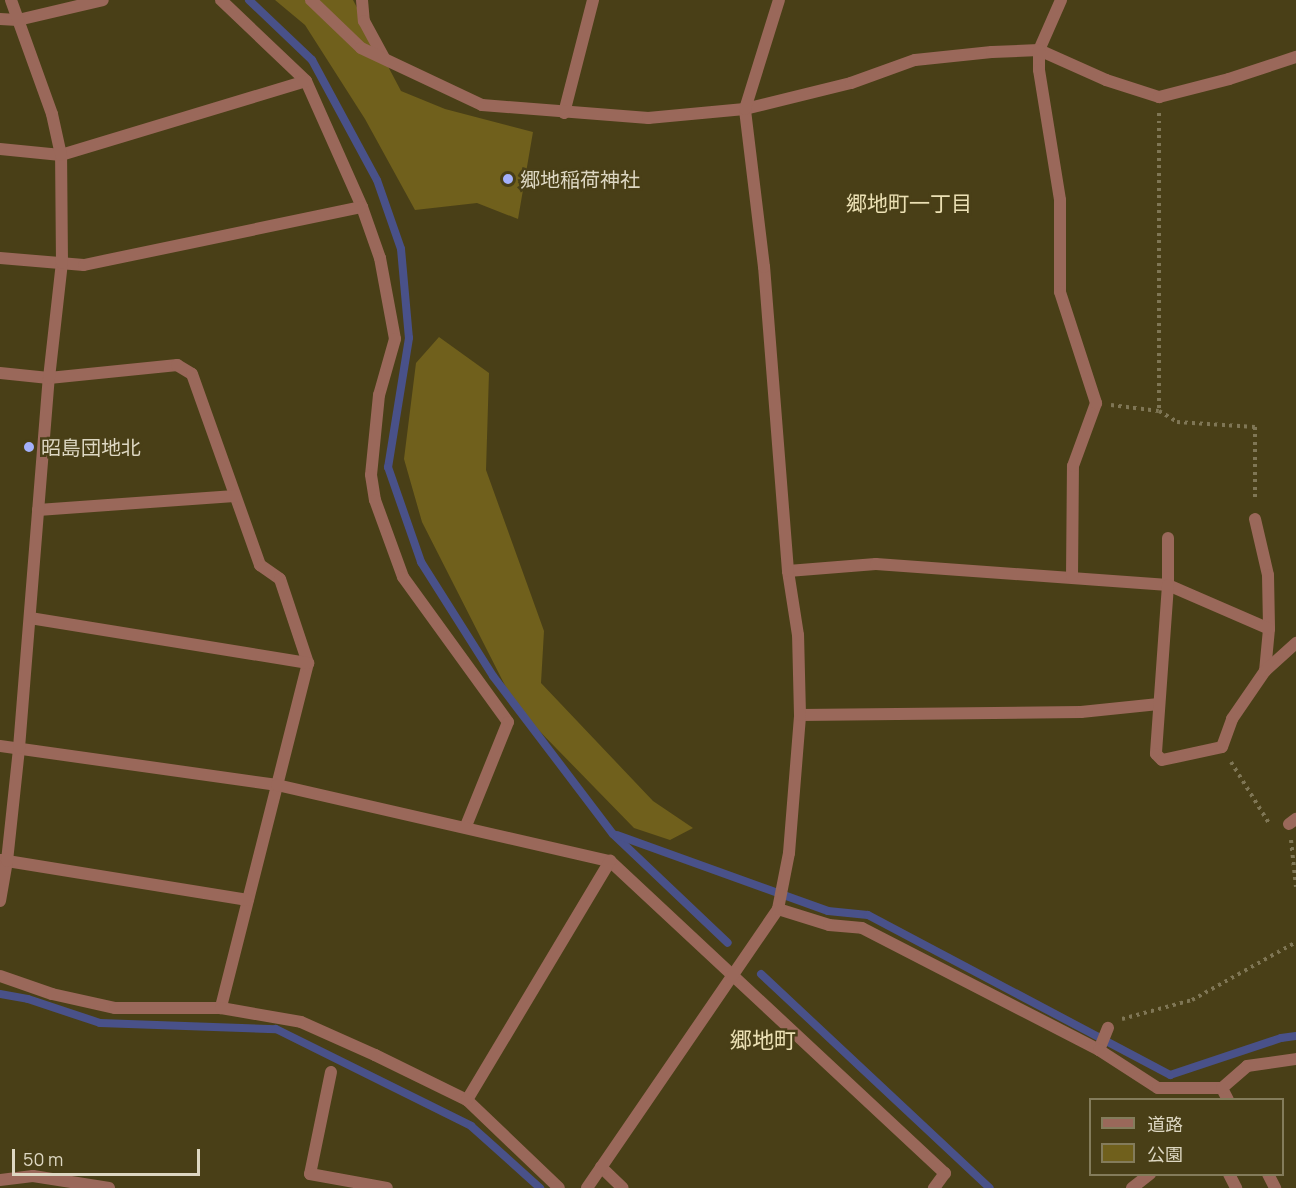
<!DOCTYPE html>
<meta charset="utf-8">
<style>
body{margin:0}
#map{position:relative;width:1296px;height:1188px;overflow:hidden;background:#493f17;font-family:Manrope,"Noto Sans JP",sans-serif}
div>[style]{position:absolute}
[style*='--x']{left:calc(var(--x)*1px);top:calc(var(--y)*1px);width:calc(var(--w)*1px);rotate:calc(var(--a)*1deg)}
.green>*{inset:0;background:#70601c}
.stream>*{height:8px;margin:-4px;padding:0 4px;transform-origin:4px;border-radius:4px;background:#495189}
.path>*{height:4px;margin-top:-2px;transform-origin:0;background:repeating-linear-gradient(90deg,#7f7655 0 3px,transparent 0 7.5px)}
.service>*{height:12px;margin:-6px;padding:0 6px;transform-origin:6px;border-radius:6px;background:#9a685a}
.minor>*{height:12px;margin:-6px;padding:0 6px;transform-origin:6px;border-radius:6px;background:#9a685a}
.dots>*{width:16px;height:16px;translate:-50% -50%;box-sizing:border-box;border:3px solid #493f17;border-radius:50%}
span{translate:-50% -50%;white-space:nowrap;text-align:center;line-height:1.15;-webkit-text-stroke:5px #493f17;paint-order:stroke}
.poi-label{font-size:20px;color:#ddd7c2}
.left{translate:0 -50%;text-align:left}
.neighbourhood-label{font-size:21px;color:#ebe0b4}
.quarter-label{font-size:22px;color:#ebe0b4}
.legend{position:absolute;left:1089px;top:1098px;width:195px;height:78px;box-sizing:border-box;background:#493f17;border:2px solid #847c5b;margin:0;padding:8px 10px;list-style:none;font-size:18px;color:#ddd7c2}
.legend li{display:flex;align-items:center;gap:12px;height:30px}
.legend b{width:30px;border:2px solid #847c5b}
.scale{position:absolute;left:12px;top:1149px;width:188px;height:27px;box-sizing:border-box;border:3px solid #ddd7c2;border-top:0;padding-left:8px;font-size:18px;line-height:21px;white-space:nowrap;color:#ddd7c2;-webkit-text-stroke:4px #493f17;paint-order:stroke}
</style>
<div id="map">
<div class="green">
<div style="clip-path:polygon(275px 0,353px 0,401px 91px,445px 109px,533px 132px,518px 219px,477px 203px,415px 210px,365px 119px,305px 25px)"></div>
<div style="clip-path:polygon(439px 337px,489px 373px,486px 470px,544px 631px,541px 683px,653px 801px,693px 828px,670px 840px,634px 828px,516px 707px,422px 522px,404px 459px,416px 363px)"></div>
</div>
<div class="stream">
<div style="--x:249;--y:0;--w:87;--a:43.6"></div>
<div style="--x:312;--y:60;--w:136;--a:61.6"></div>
<div style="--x:377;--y:180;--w:73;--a:70.8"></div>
<div style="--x:401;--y:249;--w:89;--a:84.9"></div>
<div style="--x:409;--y:338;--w:131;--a:99.2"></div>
<div style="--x:388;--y:467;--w:101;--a:70.8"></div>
<div style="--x:421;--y:562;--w:135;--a:57.7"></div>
<div style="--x:493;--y:676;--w:198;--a:52.8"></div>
<div style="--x:613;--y:834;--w:158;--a:43.5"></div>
<div style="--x:617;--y:835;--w:224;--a:19.8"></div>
<div style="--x:828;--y:911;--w:40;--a:5.7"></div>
<div style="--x:868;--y:915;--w:342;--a:27.9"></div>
<div style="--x:1170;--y:1075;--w:117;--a:-18.4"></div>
<div style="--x:1281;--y:1038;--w:15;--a:-8"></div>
<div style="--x:761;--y:974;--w:313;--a:43.1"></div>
<div style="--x:0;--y:994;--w:28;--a:10"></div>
<div style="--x:28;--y:999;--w:76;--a:18.4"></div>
<div style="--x:100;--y:1023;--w:176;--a:2"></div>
<div style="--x:276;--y:1029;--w:218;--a:26.4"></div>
<div style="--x:471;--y:1126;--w:93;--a:41.9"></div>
</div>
<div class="path">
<div style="--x:1159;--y:113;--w:298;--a:90"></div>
<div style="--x:1111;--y:405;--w:48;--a:7.1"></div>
<div style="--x:1159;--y:411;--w:21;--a:31"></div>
<div style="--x:1177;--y:422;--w:78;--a:3.7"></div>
<div style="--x:1255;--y:427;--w:74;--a:90"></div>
<div style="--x:1231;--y:762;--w:74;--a:58.2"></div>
<div style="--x:1291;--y:840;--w:47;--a:83.9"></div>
<div style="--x:1122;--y:1019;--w:73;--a:-15.2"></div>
<div style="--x:1192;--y:1000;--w:119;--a:-29.1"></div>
</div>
<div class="service">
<div style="--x:362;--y:0;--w:21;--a:85"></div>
<div style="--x:364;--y:21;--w:42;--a:61.6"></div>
<div style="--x:564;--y:113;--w:117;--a:-75.6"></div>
<div style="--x:1255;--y:519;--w:57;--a:76.9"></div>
<div style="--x:1268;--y:575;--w:54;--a:88.9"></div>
<div style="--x:1269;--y:629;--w:42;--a:95.4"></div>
<div style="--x:788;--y:571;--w:88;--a:-4.5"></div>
<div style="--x:876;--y:564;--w:293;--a:4.1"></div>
<div style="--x:1168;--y:585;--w:110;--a:23.5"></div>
<div style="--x:1072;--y:577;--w:111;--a:-89.5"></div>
<div style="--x:1073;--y:466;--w:67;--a:-69.9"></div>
<div style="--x:800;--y:715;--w:281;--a:-0.6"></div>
<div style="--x:1081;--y:712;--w:78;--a:-5.9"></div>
<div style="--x:1099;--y:1050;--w:24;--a:-68"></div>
<div style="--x:331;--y:1072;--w:104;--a:101.6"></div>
<div style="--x:310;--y:1174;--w:78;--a:10.3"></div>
<div style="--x:601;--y:1167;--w:30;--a:44"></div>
<div style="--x:0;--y:1180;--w:33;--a:-7"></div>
<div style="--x:33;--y:1176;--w:77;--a:9"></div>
<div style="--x:1132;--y:1188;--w:23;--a:-38"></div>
</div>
<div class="minor">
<div style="--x:221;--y:0;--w:117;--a:43.6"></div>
<div style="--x:306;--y:81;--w:138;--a:66"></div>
<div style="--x:362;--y:207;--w:54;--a:70.6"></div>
<div style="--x:380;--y:258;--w:82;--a:79.5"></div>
<div style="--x:395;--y:339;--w:58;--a:105.9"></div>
<div style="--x:379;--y:395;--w:80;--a:95.7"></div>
<div style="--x:371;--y:475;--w:25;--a:81"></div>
<div style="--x:375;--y:500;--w:82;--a:70"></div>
<div style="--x:403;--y:577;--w:179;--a:54.1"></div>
<div style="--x:508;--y:722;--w:112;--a:112"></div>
<div style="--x:311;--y:0;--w:69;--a:43.8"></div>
<div style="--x:361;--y:48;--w:134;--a:25.2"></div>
<div style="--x:482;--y:105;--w:167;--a:4.5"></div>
<div style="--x:648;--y:118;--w:97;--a:-5.3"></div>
<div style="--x:745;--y:109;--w:109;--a:-13.8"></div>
<div style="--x:851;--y:83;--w:68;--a:-19.8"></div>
<div style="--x:915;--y:60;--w:77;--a:-5.9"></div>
<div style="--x:992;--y:52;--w:47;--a:-2.4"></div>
<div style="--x:1039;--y:50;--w:73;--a:24.1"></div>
<div style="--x:1106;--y:80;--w:56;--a:17.8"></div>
<div style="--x:1159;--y:97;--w:72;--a:-14.4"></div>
<div style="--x:1229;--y:79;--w:71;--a:-18.2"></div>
<div style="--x:1061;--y:0;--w:55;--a:113.7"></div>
<div style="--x:1039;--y:50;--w:20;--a:90"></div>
<div style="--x:1039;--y:70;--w:132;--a:80.8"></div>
<div style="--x:1060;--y:200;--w:92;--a:90"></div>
<div style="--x:1060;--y:292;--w:117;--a:72"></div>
<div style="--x:0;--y:19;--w:18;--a:3"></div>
<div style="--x:18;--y:20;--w:87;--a:-13.2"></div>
<div style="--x:0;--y:149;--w:61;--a:5.6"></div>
<div style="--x:61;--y:155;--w:256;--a:-16.8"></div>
<div style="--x:0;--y:258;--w:84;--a:4.8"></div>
<div style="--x:84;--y:265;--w:284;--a:-11.8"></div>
<div style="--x:0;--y:373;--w:49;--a:5.8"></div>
<div style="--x:49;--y:378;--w:129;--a:-5.8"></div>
<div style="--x:177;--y:365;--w:17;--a:31"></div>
<div style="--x:192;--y:374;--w:203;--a:70.4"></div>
<div style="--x:260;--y:565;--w:24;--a:35"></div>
<div style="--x:280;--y:579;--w:89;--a:71.6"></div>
<div style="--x:308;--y:663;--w:356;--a:104.2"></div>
<div style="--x:38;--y:510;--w:197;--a:-4.1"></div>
<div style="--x:1168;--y:538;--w:47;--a:90"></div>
<div style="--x:1168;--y:585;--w:169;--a:94.1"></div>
<div style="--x:1156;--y:754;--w:8;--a:45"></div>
<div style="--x:1162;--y:760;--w:61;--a:-12.2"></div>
<div style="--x:1222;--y:747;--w:30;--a:-70"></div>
<div style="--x:1232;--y:719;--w:58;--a:-55.5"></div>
<div style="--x:1265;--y:671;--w:42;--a:-42.1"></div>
<div style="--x:30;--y:618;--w:282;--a:9.2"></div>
<div style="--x:0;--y:746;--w:280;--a:8"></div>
<div style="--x:277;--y:785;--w:342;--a:12.9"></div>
<div style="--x:610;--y:861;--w:458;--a:43"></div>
<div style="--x:945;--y:1173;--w:19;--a:126"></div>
<div style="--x:1289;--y:824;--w:9;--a:-36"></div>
<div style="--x:1;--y:860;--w:250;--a:9.2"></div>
<div style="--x:0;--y:901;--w:41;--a:-80.1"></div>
<div style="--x:7;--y:861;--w:114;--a:-83.9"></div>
<div style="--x:19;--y:748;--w:371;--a:-85.4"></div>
<div style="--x:49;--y:378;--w:116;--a:-83.6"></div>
<div style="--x:62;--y:263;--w:108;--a:-90.5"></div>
<div style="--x:61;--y:155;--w:42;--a:-102.4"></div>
<div style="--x:52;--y:114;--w:121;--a:-109.8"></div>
<div style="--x:778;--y:909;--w:53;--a:17.4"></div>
<div style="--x:829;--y:925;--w:33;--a:5"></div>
<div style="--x:862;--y:928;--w:267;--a:27.2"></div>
<div style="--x:1099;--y:1050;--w:70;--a:32.8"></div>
<div style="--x:1158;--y:1088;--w:64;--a:0"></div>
<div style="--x:0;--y:976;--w:55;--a:19.1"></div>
<div style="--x:52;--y:994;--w:65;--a:12.5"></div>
<div style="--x:115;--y:1008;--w:106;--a:0"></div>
<div style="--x:221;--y:1008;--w:81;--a:9.9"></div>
<div style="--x:301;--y:1022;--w:81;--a:24"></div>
<div style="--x:375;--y:1055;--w:102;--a:26.1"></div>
<div style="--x:467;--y:1100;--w:127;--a:43.7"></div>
<div style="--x:467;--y:1100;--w:279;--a:-59.1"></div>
<div style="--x:1228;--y:1100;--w:13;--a:-117"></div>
<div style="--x:1222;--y:1088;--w:33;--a:-41"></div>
<div style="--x:1247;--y:1066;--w:49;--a:-8.1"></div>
<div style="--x:1229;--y:1174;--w:16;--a:63"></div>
<div style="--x:1268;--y:1174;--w:16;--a:63"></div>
<div style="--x:587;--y:1188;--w:338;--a:-55.6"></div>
<div style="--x:778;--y:909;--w:57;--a:-78.9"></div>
<div style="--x:789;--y:853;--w:138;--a:-85.4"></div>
<div style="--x:800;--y:715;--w:80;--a:-91.4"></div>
<div style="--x:798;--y:635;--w:65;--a:-98.9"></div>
<div style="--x:788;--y:571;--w:305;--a:-94.5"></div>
<div style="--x:764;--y:267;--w:159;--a:-96.9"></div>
<div style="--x:745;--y:109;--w:114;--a:-72.7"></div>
</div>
<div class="dots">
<div style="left:508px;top:179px;background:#a4b1fc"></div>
<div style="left:29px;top:447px;background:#a4b1fc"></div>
</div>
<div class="poi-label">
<span class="left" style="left:520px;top:179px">郷地稲荷神社</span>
<span class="left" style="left:41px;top:447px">昭島団地北</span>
</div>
<div class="neighbourhood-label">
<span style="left:909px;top:203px">郷地町一丁目</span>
</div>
<div class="quarter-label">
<span style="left:763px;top:1041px">郷地町</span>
</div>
<ul class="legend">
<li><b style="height:8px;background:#9a685a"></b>道路</li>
<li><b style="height:16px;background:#70601c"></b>公園</li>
</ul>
<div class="scale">50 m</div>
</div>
